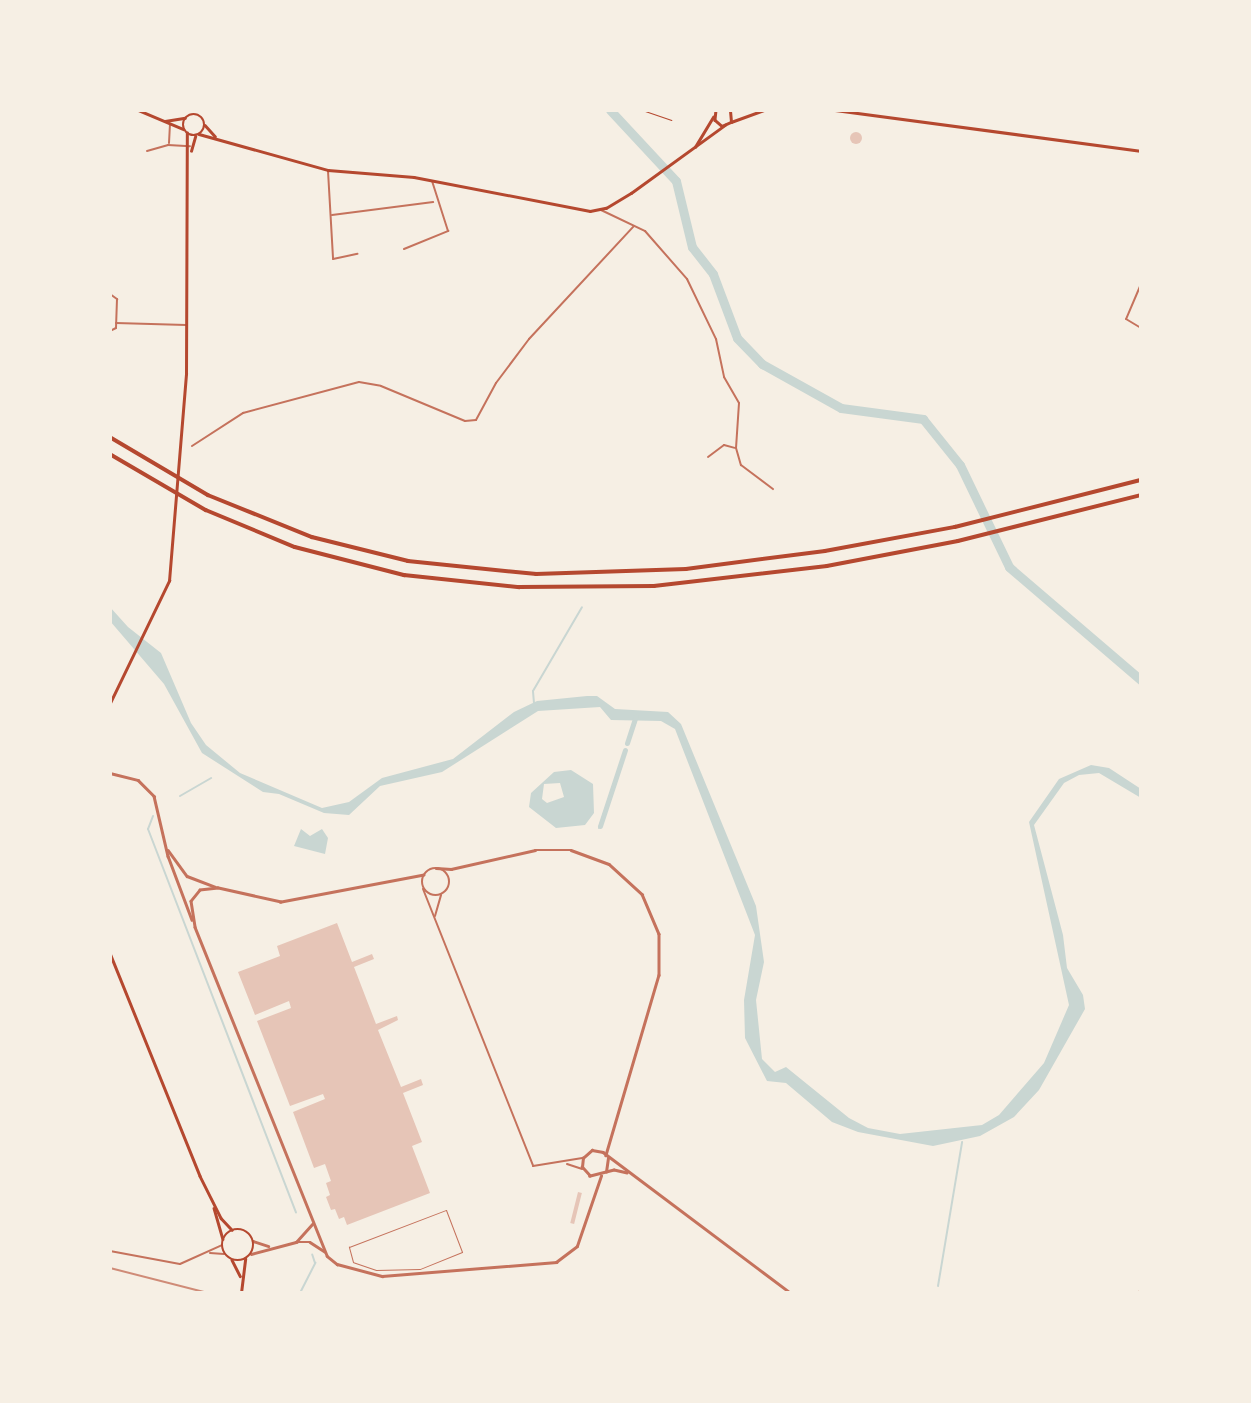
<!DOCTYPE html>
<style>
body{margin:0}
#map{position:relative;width:1251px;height:1403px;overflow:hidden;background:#f6efe4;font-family:"Exo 2",sans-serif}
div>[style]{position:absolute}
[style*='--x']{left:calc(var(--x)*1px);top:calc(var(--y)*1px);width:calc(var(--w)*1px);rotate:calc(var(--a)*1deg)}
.water>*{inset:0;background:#c9d6d2}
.stream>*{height:2px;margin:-1px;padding:0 1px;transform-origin:1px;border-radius:1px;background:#c9d6d2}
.canal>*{height:5px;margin:-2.5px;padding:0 2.5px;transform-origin:2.5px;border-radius:2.5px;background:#c9d6d2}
.river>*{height:9px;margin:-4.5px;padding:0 4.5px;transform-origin:4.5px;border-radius:4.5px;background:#c9d6d2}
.building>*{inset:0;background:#e6c5b7;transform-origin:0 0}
.round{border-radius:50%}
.path>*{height:1px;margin:-0.5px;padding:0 0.5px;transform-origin:0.5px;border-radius:0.5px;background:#b5482f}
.service>*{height:1px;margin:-0.5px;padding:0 0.5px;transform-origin:0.5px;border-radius:0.5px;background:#c5725c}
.minor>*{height:2px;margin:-1px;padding:0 1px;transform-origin:1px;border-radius:1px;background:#c5725c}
.tertiary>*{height:2.5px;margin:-1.25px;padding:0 1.25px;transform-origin:1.25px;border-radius:1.25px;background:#c5725c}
.tertiary>.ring{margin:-1.25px;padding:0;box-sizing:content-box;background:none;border:2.5px solid #c5725c;border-radius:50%}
.secondary>*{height:2.5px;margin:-1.25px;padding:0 1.25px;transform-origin:1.25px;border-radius:1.25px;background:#b5482f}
.secondary>.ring{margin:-1.25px;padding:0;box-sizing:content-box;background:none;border:2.5px solid #b5482f;border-radius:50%}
.motorway>*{height:3.5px;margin:-1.75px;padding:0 1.75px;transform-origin:1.75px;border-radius:1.75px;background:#b5482f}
.rail>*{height:2px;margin:-1px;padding:0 1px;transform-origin:1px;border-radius:1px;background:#cf8b77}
span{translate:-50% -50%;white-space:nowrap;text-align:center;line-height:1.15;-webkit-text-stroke:6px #f6efe4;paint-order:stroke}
.frame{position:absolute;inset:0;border:112px solid #f6efe4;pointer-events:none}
</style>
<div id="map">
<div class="water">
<div style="clip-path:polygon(110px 607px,128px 627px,161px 653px,191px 723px,206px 745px,240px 773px,322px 808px,349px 802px,382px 778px,453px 759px,514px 712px,537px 701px,587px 696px,597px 696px,615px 709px,668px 712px,681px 724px,756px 906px,764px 962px,756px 1000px,762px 1059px,775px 1072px,786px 1067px,849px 1118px,868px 1128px,900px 1134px,982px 1125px,999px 1115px,1044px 1063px,1069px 1005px,1029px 822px,1059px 779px,1091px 765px,1109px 768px,1141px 789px,1141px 798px,1099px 773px,1079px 775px,1064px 783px,1034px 825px,1063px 935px,1067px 968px,1083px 995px,1085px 1009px,1039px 1090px,1014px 1117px,980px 1136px,933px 1146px,858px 1132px,832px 1122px,786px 1083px,767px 1081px,745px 1038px,744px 1000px,755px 935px,675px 729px,661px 721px,611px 720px,600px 707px,538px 711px,442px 772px,380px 786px,349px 815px,324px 813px,279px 794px,263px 792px,202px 753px,164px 684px,110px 621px)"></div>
<div style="clip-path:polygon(evenodd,571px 770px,593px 784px,594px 813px,585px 825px,556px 828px,529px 807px,531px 793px,554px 772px,571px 770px,560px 783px,564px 797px,547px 803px,542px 799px,544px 784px,560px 783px)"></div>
<div style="clip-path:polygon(301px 829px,310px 836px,322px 829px,328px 838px,325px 854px,294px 846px)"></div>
</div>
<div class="stream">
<div style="--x:534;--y:703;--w:12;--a:-95"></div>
<div style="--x:533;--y:691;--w:97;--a:-59.7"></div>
<div style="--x:628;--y:743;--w:23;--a:-70"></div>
<div style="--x:180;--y:796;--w:36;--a:-30"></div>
<div style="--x:153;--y:816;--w:14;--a:111"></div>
<div style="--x:148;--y:829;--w:411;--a:68.9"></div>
<div style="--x:599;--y:828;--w:83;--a:-71.1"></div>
<div style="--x:938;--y:1286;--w:146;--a:-80.5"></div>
<div style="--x:300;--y:1293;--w:34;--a:-63"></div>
<div style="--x:315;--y:1263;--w:9;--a:-108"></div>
</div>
<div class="canal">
<div style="--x:627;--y:743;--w:28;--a:-72"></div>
<div style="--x:600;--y:826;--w:80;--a:-71.8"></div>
</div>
<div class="river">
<div style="--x:610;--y:110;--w:97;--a:47.1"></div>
<div style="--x:676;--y:181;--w:68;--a:76.4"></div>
<div style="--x:692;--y:247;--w:34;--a:52"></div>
<div style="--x:713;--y:274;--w:68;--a:69.4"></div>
<div style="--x:737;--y:338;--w:36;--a:46"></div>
<div style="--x:762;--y:364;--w:90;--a:29.1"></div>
<div style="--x:841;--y:408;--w:83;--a:7.6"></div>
<div style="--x:923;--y:419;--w:59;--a:51.2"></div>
<div style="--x:960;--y:465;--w:113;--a:64.3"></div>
<div style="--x:1009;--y:567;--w:174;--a:40.6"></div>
</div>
<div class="building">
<div class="round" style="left:850px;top:132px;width:12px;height:12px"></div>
<div style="clip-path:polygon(337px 923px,352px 962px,372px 954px,374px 959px,354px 967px,376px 1024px,397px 1016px,398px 1020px,378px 1030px,401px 1087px,421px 1079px,423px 1085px,403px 1093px,422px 1142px,412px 1146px,430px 1193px,347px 1225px,344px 1217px,339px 1219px,335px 1209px,331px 1210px,326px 1197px,330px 1195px,326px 1183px,331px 1181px,325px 1164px,314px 1168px,293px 1112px,325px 1099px,323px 1094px,290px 1106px,257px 1021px,291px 1008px,289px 1001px,255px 1015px,238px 972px,280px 956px,277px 946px)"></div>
<div style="left:578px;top:1192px;width:4px;height:32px;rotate:14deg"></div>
</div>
<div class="path">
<div style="--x:642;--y:110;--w:31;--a:19"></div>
</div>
<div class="service">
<div style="--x:446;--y:1210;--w:45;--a:69.1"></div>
<div style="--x:462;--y:1252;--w:45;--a:158"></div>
<div style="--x:420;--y:1269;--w:44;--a:178.7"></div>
<div style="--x:376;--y:1270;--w:24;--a:-161"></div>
<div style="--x:353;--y:1262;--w:16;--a:-105"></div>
<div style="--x:349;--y:1247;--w:104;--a:-20.9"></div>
</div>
<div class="minor">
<div style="--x:169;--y:143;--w:19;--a:-87"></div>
<div style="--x:147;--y:151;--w:22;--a:-16"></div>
<div style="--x:168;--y:145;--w:22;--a:3"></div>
<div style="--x:328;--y:171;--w:88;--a:86.7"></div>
<div style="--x:333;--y:259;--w:25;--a:-12"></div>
<div style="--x:601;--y:210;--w:49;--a:25.5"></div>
<div style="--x:645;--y:231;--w:64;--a:48.8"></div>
<div style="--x:687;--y:279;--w:67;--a:64.2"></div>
<div style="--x:716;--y:339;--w:39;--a:78"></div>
<div style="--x:724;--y:377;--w:30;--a:60"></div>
<div style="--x:739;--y:403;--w:45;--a:93.8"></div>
<div style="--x:736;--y:448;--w:18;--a:74"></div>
<div style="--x:741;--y:465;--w:40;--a:37"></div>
<div style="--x:332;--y:215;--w:102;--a:-7.3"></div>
<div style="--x:404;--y:249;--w:48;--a:-22.2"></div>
<div style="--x:448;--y:231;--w:52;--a:-107.7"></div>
<div style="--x:1141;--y:284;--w:38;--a:113"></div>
<div style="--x:1126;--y:319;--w:17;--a:31"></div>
<div style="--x:110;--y:294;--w:9;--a:36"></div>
<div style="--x:117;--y:299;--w:29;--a:92"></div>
<div style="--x:116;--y:328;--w:7;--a:153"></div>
<div style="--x:116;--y:323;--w:70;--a:1.6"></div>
<div style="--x:192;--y:446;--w:61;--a:-32.9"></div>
<div style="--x:243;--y:413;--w:120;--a:-15"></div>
<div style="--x:359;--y:382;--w:22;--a:10"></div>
<div style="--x:381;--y:386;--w:91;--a:22.6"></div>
<div style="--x:465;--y:421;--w:11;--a:-5"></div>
<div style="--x:476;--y:420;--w:42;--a:-61.6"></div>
<div style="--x:496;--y:383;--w:55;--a:-53.1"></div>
<div style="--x:529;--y:339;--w:154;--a:-47.1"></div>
<div style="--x:708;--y:457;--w:20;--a:-37"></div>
<div style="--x:724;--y:445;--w:11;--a:15"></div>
<div style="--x:423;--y:889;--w:298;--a:68.3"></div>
<div style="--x:533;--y:1166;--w:50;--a:-9.3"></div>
<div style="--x:435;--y:916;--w:22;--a:-74"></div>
<div style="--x:567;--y:1164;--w:16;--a:18"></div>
<div style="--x:110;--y:1251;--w:71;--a:10.5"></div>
<div style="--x:180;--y:1264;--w:46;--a:-24.3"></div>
<div style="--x:210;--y:1253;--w:14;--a:4"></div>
</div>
<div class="tertiary">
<div style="--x:110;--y:773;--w:29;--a:14"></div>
<div style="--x:138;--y:780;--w:23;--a:45"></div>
<div style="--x:154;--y:796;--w:62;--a:76.9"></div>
<div style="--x:168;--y:856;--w:68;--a:69.4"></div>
<div style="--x:168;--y:850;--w:32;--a:54"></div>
<div style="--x:187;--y:876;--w:30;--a:21"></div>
<div class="ring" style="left:422px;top:868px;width:25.5px;height:25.5px"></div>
<div style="--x:436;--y:868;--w:15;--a:4"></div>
<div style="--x:451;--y:869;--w:86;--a:-12.7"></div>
<div style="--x:535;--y:850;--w:36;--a:0"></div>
<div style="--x:571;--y:850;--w:40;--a:20.2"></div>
<div style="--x:609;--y:864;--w:45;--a:42.3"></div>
<div style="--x:642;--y:894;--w:43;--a:67"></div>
<div style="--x:659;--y:934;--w:41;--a:90"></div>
<div style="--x:659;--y:975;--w:188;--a:106.4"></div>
<div style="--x:424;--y:875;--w:146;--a:169.3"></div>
<div style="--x:281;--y:902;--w:65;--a:-167.5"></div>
<div style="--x:218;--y:888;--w:18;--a:174"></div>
<div style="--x:200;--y:890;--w:14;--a:129"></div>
<div style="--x:191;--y:901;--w:26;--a:81"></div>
<div style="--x:195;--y:927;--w:354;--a:68.1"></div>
<div style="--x:327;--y:1256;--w:13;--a:39"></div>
<div style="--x:337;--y:1264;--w:47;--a:14.9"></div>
<div style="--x:382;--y:1276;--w:175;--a:-4.6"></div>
<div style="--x:556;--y:1262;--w:26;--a:-37"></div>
<div style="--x:577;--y:1246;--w:74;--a:-71.1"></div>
<div style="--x:606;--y:1172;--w:14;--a:-82"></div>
<div style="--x:627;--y:1173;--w:13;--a:-167"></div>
<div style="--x:614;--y:1170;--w:25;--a:166"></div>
<div style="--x:590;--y:1176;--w:12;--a:-132"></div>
<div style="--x:582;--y:1167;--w:9;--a:-84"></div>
<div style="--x:583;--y:1158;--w:12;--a:-42"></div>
<div style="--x:592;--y:1150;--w:11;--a:10"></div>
<div style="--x:603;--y:1152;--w:235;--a:36.9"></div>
<div style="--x:253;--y:1241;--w:16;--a:18"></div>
<div style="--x:296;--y:1242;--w:24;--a:-48"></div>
<div style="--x:251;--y:1254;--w:47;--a:-14.9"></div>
<div style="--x:296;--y:1242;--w:14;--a:0"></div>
<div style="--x:310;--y:1242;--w:17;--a:33"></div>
</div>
<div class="secondary">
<div style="--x:138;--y:110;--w:49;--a:22.9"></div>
<div style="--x:716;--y:110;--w:10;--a:96"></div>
<div style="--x:715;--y:120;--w:9;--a:41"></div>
<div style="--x:722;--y:126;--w:10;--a:-24"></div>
<div style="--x:731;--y:122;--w:12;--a:-95"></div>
<div style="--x:835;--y:110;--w:309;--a:7.6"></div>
<div class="ring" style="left:183px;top:114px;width:19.5px;height:19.5px"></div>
<div style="--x:165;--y:121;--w:20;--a:-9"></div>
<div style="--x:731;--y:122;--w:35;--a:-20"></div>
<div style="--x:205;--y:125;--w:15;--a:48"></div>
<div style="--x:199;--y:134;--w:134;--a:15.6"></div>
<div style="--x:328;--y:170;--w:86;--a:4.7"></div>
<div style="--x:414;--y:177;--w:179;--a:10.9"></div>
<div style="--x:590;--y:211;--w:16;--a:-11"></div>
<div style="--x:606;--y:208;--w:29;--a:-31"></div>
<div style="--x:631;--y:193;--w:116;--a:-35.9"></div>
<div style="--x:695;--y:147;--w:35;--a:-59"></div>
<div style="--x:191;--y:151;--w:15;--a:-74"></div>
<div style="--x:110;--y:703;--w:136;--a:-64.2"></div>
<div style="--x:169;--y:581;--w:208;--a:-85.3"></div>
<div style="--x:186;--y:374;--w:241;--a:-89.8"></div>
<div style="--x:110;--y:953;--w:240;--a:68"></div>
<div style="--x:200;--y:1176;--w:47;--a:63.4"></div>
<div style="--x:221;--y:1218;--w:16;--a:47"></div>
<div style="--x:214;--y:1208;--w:32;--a:74"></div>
<div class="ring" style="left:222px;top:1229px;width:29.5px;height:29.5px"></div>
<div style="--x:232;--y:1260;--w:18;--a:63"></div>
<div style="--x:241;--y:1293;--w:34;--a:-83"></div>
</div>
<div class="motorway">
<div style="--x:110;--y:437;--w:114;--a:30.6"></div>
<div style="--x:208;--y:495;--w:112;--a:22"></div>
<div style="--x:312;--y:537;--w:99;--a:14"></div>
<div style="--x:408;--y:561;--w:129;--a:5.8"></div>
<div style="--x:536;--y:574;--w:150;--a:-1.9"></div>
<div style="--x:686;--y:569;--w:140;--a:-7.4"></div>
<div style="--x:825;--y:551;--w:132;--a:-10.5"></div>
<div style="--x:955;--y:527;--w:192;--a:-14.2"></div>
<div style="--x:110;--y:454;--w:111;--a:30.3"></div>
<div style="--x:206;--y:510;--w:96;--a:22.6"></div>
<div style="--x:295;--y:547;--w:113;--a:14.4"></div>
<div style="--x:404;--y:575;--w:116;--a:6"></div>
<div style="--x:519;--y:587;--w:135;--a:-0.4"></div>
<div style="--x:654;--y:586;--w:174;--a:-6.6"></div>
<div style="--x:827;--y:566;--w:133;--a:-10.8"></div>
<div style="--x:958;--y:541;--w:189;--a:-14.1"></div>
<div style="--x:1139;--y:1293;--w:2;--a:-27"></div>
</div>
<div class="rail">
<div style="--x:110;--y:1268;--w:101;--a:14.3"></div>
</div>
<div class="frame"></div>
</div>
